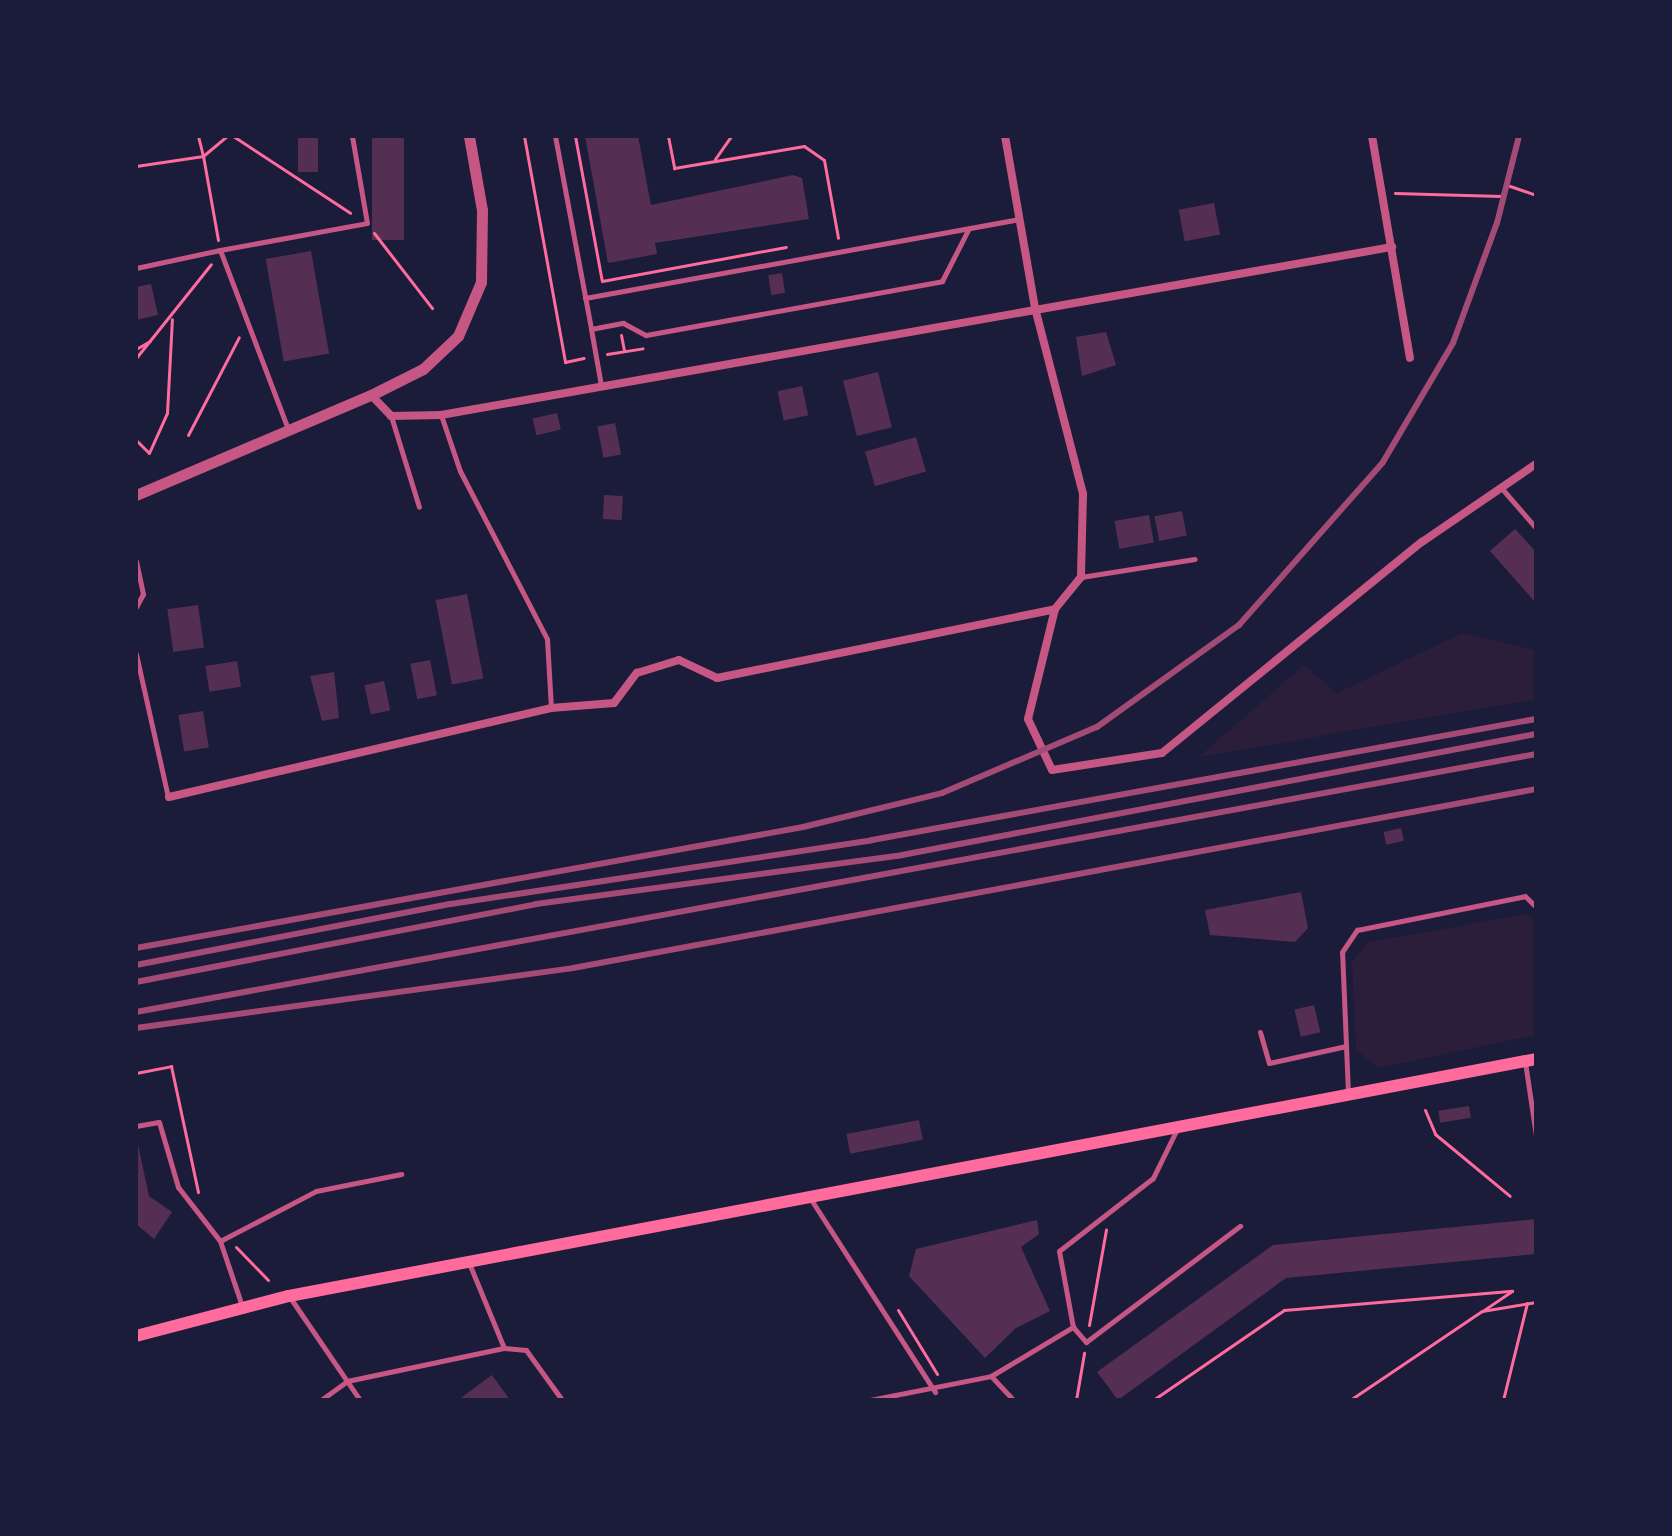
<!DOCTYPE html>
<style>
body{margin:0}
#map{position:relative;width:1672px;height:1536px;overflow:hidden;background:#1b1b3a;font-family:"Roboto Condensed",sans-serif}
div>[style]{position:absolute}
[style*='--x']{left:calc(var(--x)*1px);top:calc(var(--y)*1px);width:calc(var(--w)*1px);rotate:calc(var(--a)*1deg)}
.green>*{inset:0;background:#2a1e3b}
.building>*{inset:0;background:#542f53;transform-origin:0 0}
.path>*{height:3px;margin:-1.5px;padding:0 1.5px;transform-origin:1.5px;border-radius:1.5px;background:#ff6b9d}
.service>*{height:5px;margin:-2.5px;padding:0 2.5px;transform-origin:2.5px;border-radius:2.5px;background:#c65784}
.minor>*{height:8px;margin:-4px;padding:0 4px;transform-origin:4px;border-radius:4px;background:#c65784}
.tertiary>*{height:11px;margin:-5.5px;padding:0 5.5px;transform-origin:5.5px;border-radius:5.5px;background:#c65784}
.secondary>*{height:12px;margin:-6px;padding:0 6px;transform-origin:6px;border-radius:6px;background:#ff6b9d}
.rail>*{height:6px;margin:-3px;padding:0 3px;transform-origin:3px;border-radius:3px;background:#a44b75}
span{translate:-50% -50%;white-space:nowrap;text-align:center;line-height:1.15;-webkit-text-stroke:8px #1b1b3a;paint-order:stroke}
.frame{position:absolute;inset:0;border:138px solid #1b1b3a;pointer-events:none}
</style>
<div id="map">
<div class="green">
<div style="clip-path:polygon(1462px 633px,1536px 650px,1536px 699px,1199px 757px,1304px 665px,1337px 693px)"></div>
<div style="clip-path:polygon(1527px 914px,1536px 922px,1536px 1035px,1379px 1068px,1356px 1050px,1352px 962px,1368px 942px)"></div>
</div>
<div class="building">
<div style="left:298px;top:136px;width:20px;height:36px"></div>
<div style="left:372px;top:136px;width:32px;height:104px"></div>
<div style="clip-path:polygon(585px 136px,638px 136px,651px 205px,793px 175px,802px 178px,809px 219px,655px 243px,657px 254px,608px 263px)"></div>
<div style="left:1214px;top:203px;width:32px;height:36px;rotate:79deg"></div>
<div style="left:311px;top:251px;width:104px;height:46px;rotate:80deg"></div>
<div style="left:782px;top:273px;width:20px;height:14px;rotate:81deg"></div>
<div style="clip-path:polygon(151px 284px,158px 315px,136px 320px,136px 287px)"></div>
<div style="clip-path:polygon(1106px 332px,1116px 365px,1082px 376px,1076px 337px)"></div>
<div style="left:878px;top:372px;width:57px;height:36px;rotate:76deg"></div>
<div style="left:802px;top:386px;width:30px;height:25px;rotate:78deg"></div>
<div style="left:557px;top:413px;width:17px;height:25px;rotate:77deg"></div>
<div style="left:615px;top:423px;width:32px;height:18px;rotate:79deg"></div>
<div style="left:916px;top:437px;width:36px;height:53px;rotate:74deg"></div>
<div style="left:604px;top:495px;width:19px;height:24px;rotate:3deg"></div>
<div style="left:1182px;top:511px;width:25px;height:28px;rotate:79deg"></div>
<div style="left:1149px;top:515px;width:28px;height:35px;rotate:80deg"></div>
<div style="clip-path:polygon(1515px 529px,1536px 552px,1536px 603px,1490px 551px)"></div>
<div style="left:467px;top:594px;width:86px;height:32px;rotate:79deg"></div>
<div style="left:198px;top:605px;width:43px;height:31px;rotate:82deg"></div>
<div style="left:430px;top:660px;width:36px;height:20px;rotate:79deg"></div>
<div style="left:237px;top:661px;width:26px;height:32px;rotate:81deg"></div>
<div style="clip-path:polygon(334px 672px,339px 718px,322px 721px,310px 676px)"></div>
<div style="left:384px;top:681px;width:30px;height:20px;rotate:78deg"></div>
<div style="left:203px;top:711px;width:37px;height:25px;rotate:81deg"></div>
<div style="left:1401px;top:828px;width:13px;height:18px;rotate:77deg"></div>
<div style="clip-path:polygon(1301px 892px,1308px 928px,1295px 942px,1210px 935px,1205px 910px)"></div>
<div style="left:1314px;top:1005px;width:28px;height:20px;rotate:77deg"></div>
<div style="left:1469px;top:1106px;width:12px;height:31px;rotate:81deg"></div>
<div style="left:919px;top:1120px;width:20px;height:74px;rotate:79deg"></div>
<div style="clip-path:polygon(136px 1135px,149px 1196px,172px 1212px,154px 1239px,136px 1224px)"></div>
<div style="clip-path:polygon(1536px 1219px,1536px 1254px,1286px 1278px,1118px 1400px,1097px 1372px,1273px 1245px)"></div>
<div style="clip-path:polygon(1037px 1220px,1039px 1234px,1021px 1247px,1050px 1311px,1016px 1328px,985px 1358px,909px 1276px,916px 1249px)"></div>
<div style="clip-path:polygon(492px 1375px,510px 1400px,458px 1400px)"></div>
</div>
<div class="path">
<div style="--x:233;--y:136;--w:140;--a:33.3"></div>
<div style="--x:524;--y:136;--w:230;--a:79.7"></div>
<div style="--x:565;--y:362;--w:19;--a:-12"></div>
<div style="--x:575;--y:136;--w:147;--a:79.5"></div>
<div style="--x:602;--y:281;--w:187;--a:-10.5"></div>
<div style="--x:668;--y:136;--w:33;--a:79"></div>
<div style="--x:674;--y:168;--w:132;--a:-9.6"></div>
<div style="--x:804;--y:146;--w:24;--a:35"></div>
<div style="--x:824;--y:160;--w:79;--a:79.8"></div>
<div style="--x:715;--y:159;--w:28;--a:-55"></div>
<div style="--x:136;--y:166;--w:68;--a:-8.5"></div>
<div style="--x:203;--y:156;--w:21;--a:-104"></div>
<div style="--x:1395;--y:193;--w:106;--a:1.6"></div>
<div style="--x:1501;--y:196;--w:13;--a:-61"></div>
<div style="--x:1507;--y:185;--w:31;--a:19"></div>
<div style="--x:374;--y:233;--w:95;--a:52.3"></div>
<div style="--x:218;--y:240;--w:85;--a:-100.1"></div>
<div style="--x:203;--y:156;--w:31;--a:-40"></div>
<div style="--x:621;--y:335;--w:16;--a:79"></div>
<div style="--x:136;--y:349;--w:16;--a:-30"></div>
<div style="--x:607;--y:354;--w:36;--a:-9"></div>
<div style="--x:136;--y:358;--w:120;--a:-51.4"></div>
<div style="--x:188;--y:435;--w:110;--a:-62.5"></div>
<div style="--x:136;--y:440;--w:18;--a:45"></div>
<div style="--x:149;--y:453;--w:44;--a:-65.8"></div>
<div style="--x:167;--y:413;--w:94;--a:-87"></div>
<div style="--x:136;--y:1073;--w:36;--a:-11"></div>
<div style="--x:171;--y:1066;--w:129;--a:77.9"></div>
<div style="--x:1425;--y:1110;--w:26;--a:67"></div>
<div style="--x:1435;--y:1134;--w:97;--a:39.6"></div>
<div style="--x:236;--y:1247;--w:46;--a:45.9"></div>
<div style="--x:898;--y:1310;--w:75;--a:58.6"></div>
<div style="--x:1089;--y:1325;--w:97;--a:-79.9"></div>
<div style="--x:1076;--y:1400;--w:48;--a:-80.3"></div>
<div style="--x:1153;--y:1400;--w:159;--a:-34.5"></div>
<div style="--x:1284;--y:1310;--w:229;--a:-4.8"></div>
<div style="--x:1512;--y:1291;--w:36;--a:146"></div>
<div style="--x:1350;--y:1400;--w:159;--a:-34"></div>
<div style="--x:1482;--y:1311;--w:55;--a:-9.5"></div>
<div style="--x:1503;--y:1400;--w:100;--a:-76.1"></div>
</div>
<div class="service">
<div style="--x:555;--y:136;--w:196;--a:79.4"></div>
<div style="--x:591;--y:329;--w:33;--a:-11"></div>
<div style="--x:623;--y:323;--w:26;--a:28"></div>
<div style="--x:646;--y:335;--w:301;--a:-10.3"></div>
<div style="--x:942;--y:281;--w:59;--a:-63"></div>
<div style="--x:220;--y:250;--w:149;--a:-10.4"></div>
<div style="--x:367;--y:223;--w:88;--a:-99.8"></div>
<div style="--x:136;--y:268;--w:86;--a:-12.1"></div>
<div style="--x:220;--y:250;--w:191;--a:69.2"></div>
<div style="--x:585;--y:298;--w:441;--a:-10.3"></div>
<div style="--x:591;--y:329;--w:57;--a:79.9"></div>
<div style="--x:441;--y:415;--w:59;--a:71.3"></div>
<div style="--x:460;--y:471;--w:189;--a:62.6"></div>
<div style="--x:547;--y:639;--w:69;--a:86.7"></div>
<div style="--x:391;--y:416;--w:95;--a:72.9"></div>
<div style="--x:1504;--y:491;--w:49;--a:49.1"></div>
<div style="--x:136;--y:561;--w:34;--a:78"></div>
<div style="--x:143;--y:594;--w:15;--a:118"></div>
<div style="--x:1081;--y:577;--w:115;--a:-9"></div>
<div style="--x:136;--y:654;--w:147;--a:77.4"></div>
<div style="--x:1260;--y:1032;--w:32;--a:74"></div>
<div style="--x:1269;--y:1063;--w:79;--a:-12.4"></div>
<div style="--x:1525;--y:1062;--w:75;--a:81.5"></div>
<div style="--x:1348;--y:1093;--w:141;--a:-92.4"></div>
<div style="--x:1342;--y:952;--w:27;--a:-56"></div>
<div style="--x:1357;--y:930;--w:171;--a:-11.4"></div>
<div style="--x:1525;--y:896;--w:16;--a:45"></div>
<div style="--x:136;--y:1126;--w:23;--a:-10"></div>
<div style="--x:159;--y:1122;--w:68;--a:73.7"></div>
<div style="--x:178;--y:1187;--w:68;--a:52.1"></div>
<div style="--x:220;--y:1241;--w:69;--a:71.3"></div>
<div style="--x:1177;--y:1129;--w:55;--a:116.1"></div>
<div style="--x:1153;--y:1178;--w:119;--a:142.2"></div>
<div style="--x:1059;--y:1251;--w:77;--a:79.6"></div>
<div style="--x:1073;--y:1327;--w:20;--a:49"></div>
<div style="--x:1086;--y:1342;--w:193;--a:-37"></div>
<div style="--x:810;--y:1198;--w:231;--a:57.2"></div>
<div style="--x:220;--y:1241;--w:108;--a:-27.5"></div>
<div style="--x:316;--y:1191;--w:87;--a:-11.3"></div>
<div style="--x:289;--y:1296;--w:126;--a:55.7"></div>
<div style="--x:504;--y:1348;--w:22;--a:5"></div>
<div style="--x:526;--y:1350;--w:62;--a:54.2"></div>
<div style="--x:991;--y:1376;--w:33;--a:47"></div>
<div style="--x:321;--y:1400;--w:32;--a:-36"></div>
<div style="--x:347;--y:1381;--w:160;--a:-11.9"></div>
<div style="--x:504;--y:1348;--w:92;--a:-112.4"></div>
<div style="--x:870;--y:1400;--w:123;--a:-11.2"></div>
<div style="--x:991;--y:1376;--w:96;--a:-30.9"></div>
</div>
<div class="minor">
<div style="--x:1005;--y:136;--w:175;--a:80.1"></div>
<div style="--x:1035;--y:308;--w:192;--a:75.5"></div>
<div style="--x:1083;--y:494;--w:83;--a:91.4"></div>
<div style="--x:1081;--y:577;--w:41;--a:129.1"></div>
<div style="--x:1055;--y:609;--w:113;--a:103.8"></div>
<div style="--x:1028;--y:719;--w:56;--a:64.8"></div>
<div style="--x:1052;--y:770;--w:111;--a:-8.8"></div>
<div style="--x:1162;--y:753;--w:335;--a:-39.1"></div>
<div style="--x:1422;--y:542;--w:138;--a:-34.4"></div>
<div style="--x:1372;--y:136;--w:225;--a:80.3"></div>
<div style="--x:371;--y:395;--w:29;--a:46"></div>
<div style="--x:391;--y:416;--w:50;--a:-1.1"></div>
<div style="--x:441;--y:415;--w:966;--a:-10.02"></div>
<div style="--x:169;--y:797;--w:392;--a:-13.1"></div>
<div style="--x:551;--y:708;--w:63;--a:-4.5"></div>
<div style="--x:614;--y:703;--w:38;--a:-53"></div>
<div style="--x:637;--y:673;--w:44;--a:-17.2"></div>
<div style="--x:679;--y:660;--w:42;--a:25.3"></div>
<div style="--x:717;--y:678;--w:345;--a:-11.5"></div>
</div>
<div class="tertiary">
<div style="--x:136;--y:495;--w:255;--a:-23.1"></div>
<div style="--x:371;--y:395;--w:58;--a:-26.6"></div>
<div style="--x:423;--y:369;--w:48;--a:-43.3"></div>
<div style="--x:458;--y:336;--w:59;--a:-66.9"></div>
<div style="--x:481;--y:282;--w:72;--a:-89.2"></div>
<div style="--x:482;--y:210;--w:75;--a:-100"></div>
</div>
<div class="secondary">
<div style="--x:136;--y:1336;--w:158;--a:-14.7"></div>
<div style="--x:289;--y:1296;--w:1269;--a:-10.76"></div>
</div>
<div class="rail">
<div style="--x:136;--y:948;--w:678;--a:-10.28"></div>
<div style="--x:803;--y:827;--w:143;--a:-13.7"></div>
<div style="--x:942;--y:793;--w:168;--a:-23.1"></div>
<div style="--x:1097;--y:727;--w:175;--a:-35.7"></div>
<div style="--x:1239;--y:625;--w:217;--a:-48.5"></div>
<div style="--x:1383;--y:462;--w:138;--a:-59.5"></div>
<div style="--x:1453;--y:343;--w:128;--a:-69.9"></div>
<div style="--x:1497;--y:223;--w:90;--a:-75.8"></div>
<div style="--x:136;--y:965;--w:321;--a:-11"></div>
<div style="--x:451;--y:904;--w:426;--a:-8.6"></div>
<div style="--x:872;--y:840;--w:675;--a:-10.33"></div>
<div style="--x:136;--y:982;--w:408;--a:-11"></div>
<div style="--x:536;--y:904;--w:369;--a:-7.6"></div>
<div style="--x:902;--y:855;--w:645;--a:-10.81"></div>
<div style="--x:136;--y:1012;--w:1424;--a:-10.44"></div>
<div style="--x:136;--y:1028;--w:441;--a:-7.8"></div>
<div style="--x:573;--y:968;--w:979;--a:-10.53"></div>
</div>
<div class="frame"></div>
</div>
